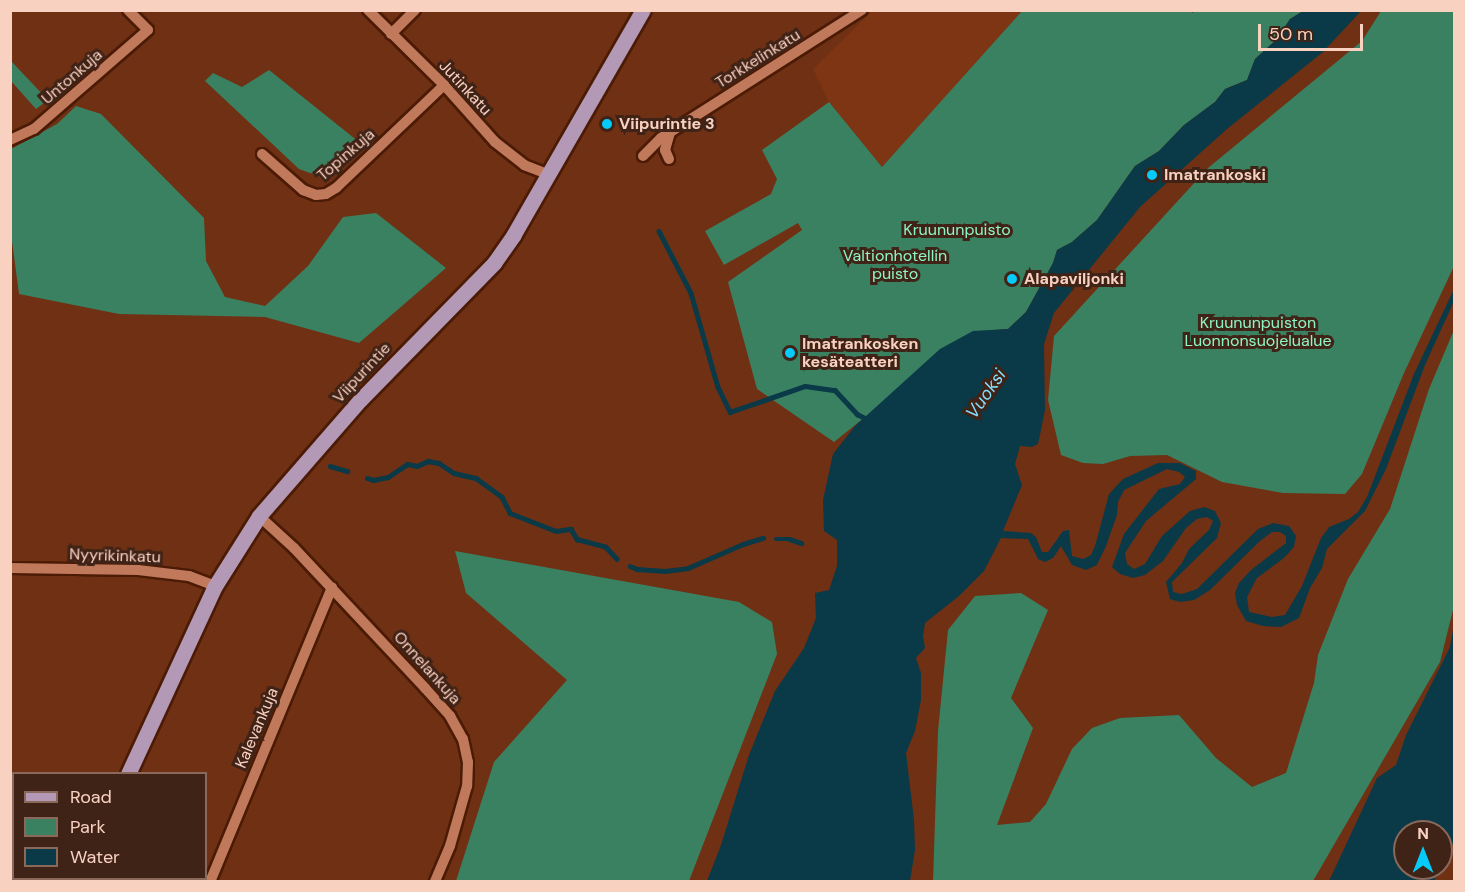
<!DOCTYPE html>
<meta charset="utf-8">
<style>
body{margin:0}
#map{position:relative;width:1465px;height:892px;overflow:hidden;background:#703013;font-family:"DM Sans",sans-serif}
div>[style]{position:absolute}
[style*='--x']{left:calc(var(--x)*1px);top:calc(var(--y)*1px);width:calc(var(--w)*1px);rotate:calc(var(--a)*1deg)}
.built>*{inset:0;background:#7d3514}
.green>*{inset:0;background:#3a8162}
.water>*{inset:0;background:#0a3947}
.stream>*{height:4.5px;margin:-2.25px;padding:0 2.25px;transform-origin:2.25px;border-radius:2.25px;background:#0a3947}
.roads{filter:drop-shadow(2px 0 #4b1b05) drop-shadow(-2px 0 #4b1b05) drop-shadow(0 2px #4b1b05) drop-shadow(0 -2px #4b1b05)}
.minor>*{height:10px;margin:-5px;padding:0 5px;transform-origin:5px;border-radius:5px;background:#c1795c}
.major>*{height:15px;margin:-7.5px;padding:0 7.5px;transform-origin:7.5px;border-radius:7.5px;background:#b499b7}
.dots>*{width:16px;height:16px;translate:-50% -50%;box-sizing:border-box;border:3px solid #402317;border-radius:50%}
span{translate:-50% -50%;white-space:nowrap;text-align:center;line-height:1.15;-webkit-text-stroke:6px #402317;paint-order:stroke}
.street-label{font-size:16px;color:#f9d1c1}
.poi-label{font-size:16px;color:#f9d1c1;font-weight:700}
.left{translate:0 -50%;text-align:left}
.park-label{font-size:16px;color:#8df5c5}
.water-label{font-size:18px;color:#84defd;font-style:italic}
.frame{position:absolute;inset:0;border:12px solid #f9d1c1;pointer-events:none}
.legend{position:absolute;left:12px;top:772px;width:195px;height:108px;box-sizing:border-box;background:#402317;border:2px solid #8a695b;margin:0;padding:8px 10px;list-style:none;font-size:18px;color:#f9d1c1}
.legend li{display:flex;align-items:center;gap:12px;height:30px}
.legend b{width:30px;border:2px solid #8a695b}
.north{position:absolute;left:1393px;top:820px;width:60px;height:60px;box-sizing:border-box;background:#402317;border:2px solid #8a695b;border-radius:50%;rotate:0deg;font-size:16px;font-weight:700;line-height:24px;text-align:center;color:#f9d1c1}
.north::after{content:'';display:block;margin:auto;width:21px;height:27px;background:#06cbf9;clip-path:polygon(50% 0,100% 100%,50% 72%,0 100%)}
.scale{position:absolute;left:1258px;top:24px;width:105px;height:27px;box-sizing:border-box;border:3px solid #f9d1c1;border-top:0;padding-left:8px;font-size:18px;line-height:21px;white-space:nowrap;color:#f9d1c1;-webkit-text-stroke:4px #402317;paint-order:stroke}
</style>
<div id="map">
<div class="built">
<div style="clip-path:polygon(872px 11px,1022px 11px,882px 167px,829px 102px,813px 69px)"></div>
</div>
<div class="green">
<div style="clip-path:polygon(1188px 10px,1193px 13px,1195px 10px,1303px 11px,1290px 19px,1276px 40px,1255px 59px,1247px 80px,1225px 89px,1215px 102px,1184px 125px,1159px 151px,1135px 166px,1097px 220px,1072px 242px,1057px 250px,1053px 263px,1026px 312px,1008px 329px,994px 330px,865px 417px,834px 442px,757px 389px,728px 282px,802px 230px,798px 223px,724px 265px,705px 231px,771px 194px,777px 179px,762px 150px,829px 102px,882px 167px,1022px 11px)"></div>
<div style="clip-path:polygon(1381px 11px,1454px 11px,1454px 266px,1404px 373px,1362px 474px,1345px 494px,1283px 493px,1222px 482px,1167px 455px,1130px 456px,1103px 464px,1083px 463px,1061px 455px,1048px 400px,1054px 336px,1208px 168px,1362px 41px)"></div>
<div style="clip-path:polygon(11px 61px,48px 100px,36px 109px,11px 81px)"></div>
<div style="clip-path:polygon(269px 70px,359px 142px,321px 177px,299px 169px,205px 81px,213px 73px,242px 87px)"></div>
<div style="clip-path:polygon(76px 106px,101px 114px,204px 218px,206px 261px,225px 297px,265px 306px,308px 266px,343px 217px,376px 213px,446px 268px,359px 343px,265px 317px,119px 314px,19px 294px,10px 226px,11px 149px,57px 124px)"></div>
<div style="clip-path:polygon(1454px 330px,1454px 606px,1440px 662px,1313px 881px,933px 881px,938px 731px,948px 630px,975px 596px,1021px 593px,1048px 610px,1011px 698px,1033px 728px,997px 825px,1030px 822px,1046px 804px,1072px 749px,1092px 728px,1120px 718px,1179px 715px,1216px 758px,1252px 787px,1286px 773px,1314px 683px,1318px 655px,1348px 579px,1390px 509px,1429px 389px)"></div>
<div style="clip-path:polygon(455px 551px,739px 602px,772px 622px,777px 654px,689px 881px,456px 881px,494px 762px,567px 680px,466px 593px)"></div>
</div>
<div class="water">
<div style="clip-path:polygon(1303px 11px,1361px 11px,1323px 52px,1227px 129px,1140px 207px,1054px 313px,1044px 344px,1045px 410px,1041px 430px,1038px 444px,1032px 447px,1020px 446px,1015px 464px,1022px 485px,1003px 531px,1031px 533px,1036px 537px,1042px 552px,1048px 552px,1063px 531px,1069px 530px,1072px 556px,1083px 559px,1091px 555px,1095px 546px,1109px 494px,1123px 479px,1158px 463px,1180px 463px,1196px 471px,1196px 479px,1146px 521px,1125px 553px,1127px 564px,1134px 569px,1145px 564px,1162px 536px,1190px 511px,1204px 507px,1215px 511px,1221px 523px,1217px 538px,1172px 582px,1173px 592px,1182px 594px,1197px 589px,1258px 529px,1273px 523px,1289px 526px,1296px 536px,1294px 547px,1284px 558px,1257px 578px,1247px 597px,1249px 612px,1272px 617px,1285px 615px,1302px 586px,1321px 538px,1329px 527px,1349px 519px,1358px 512px,1367px 497px,1414px 374px,1454px 289px,1454px 301px,1425px 365px,1386px 469px,1365px 511px,1327px 549px,1322px 568px,1310px 588px,1299px 618px,1281px 627px,1263px 626px,1246px 621px,1237px 605px,1235px 593px,1239px 583px,1251px 570px,1286px 543px,1286px 536px,1280px 532px,1272px 532px,1260px 541px,1210px 590px,1194px 600px,1180px 602px,1170px 599px,1166px 582px,1182px 563px,1189px 549px,1209px 530px,1213px 521px,1207px 517px,1197px 519px,1186px 528px,1163px 561px,1145px 575px,1133px 578px,1120px 574px,1112px 567px,1124px 534px,1159px 489px,1180px 484px,1185px 477px,1179px 472px,1167px 469px,1124px 490px,1118px 502px,1117px 515px,1106px 546px,1097px 565px,1086px 570px,1072px 565px,1061px 546px,1053px 558px,1045px 562px,1038px 559px,1028px 539px,1001px 538px,984px 571px,959px 596px,925px 623px,923px 636px,925px 648px,916px 658px,921px 673px,921px 700px,915px 731px,906px 753px,914px 820px,915px 850px,910px 881px,707px 881px,721px 845px,749px 755px,775px 691px,804px 648px,816px 618px,815px 593px,829px 590px,837px 566px,837px 540px,824px 531px,823px 500px,833px 454px,855px 426px,940px 349px,973px 331px,1008px 329px,1026px 312px,1053px 263px,1057px 250px,1072px 242px,1097px 220px,1135px 166px,1159px 151px,1184px 125px,1215px 102px,1225px 89px,1247px 80px,1255px 59px,1276px 40px,1290px 19px)"></div>
<div style="clip-path:polygon(evenodd,1454px 624px,1454px 841px,1434px 881px,1329px 881px,1377px 778px,1396px 765px,1406px 735px,1450px 647px,1454px 624px,1405px 832px,1441px 832px,1441px 868px,1405px 868px,1405px 832px)"></div>
</div>
<div class="stream">
<div style="--x:659;--y:231;--w:70;--a:62.7"></div>
<div style="--x:691;--y:293;--w:98;--a:74"></div>
<div style="--x:718;--y:387;--w:28;--a:64"></div>
<div style="--x:730;--y:412;--w:79;--a:-19.1"></div>
<div style="--x:805;--y:386;--w:30;--a:8"></div>
<div style="--x:835;--y:390;--w:33;--a:47"></div>
<div style="--x:857;--y:414;--w:13;--a:27"></div>
<div style="--x:330;--y:466;--w:18;--a:16"></div>
<div style="--x:367;--y:478;--w:6;--a:18"></div>
<div style="--x:373;--y:480;--w:15;--a:-11"></div>
<div style="--x:388;--y:477;--w:23;--a:-34"></div>
<div style="--x:407;--y:464;--w:10;--a:11"></div>
<div style="--x:417;--y:466;--w:12;--a:-24"></div>
<div style="--x:428;--y:461;--w:11;--a:10"></div>
<div style="--x:439;--y:463;--w:18;--a:34"></div>
<div style="--x:454;--y:473;--w:23;--a:13"></div>
<div style="--x:476;--y:478;--w:32;--a:36"></div>
<div style="--x:502;--y:497;--w:18;--a:63"></div>
<div style="--x:510;--y:513;--w:49;--a:21.4"></div>
<div style="--x:556;--y:531;--w:15;--a:-8"></div>
<div style="--x:571;--y:529;--w:12;--a:59"></div>
<div style="--x:577;--y:539;--w:30;--a:15"></div>
<div style="--x:606;--y:547;--w:16;--a:47"></div>
<div style="--x:776;--y:539;--w:13;--a:0"></div>
<div style="--x:789;--y:539;--w:13;--a:18"></div>
<div style="--x:630;--y:566;--w:8;--a:23"></div>
<div style="--x:637;--y:569;--w:28;--a:4"></div>
<div style="--x:665;--y:571;--w:23;--a:-7"></div>
<div style="--x:688;--y:568;--w:60;--a:-23.6"></div>
<div style="--x:743;--y:544;--w:21;--a:-17"></div>
</div>
<div class="roads">
<div class="minor">
<div style="--x:368;--y:10;--w:107;--a:44.6"></div>
<div style="--x:444;--y:85;--w:76;--a:48.2"></div>
<div style="--x:495;--y:142;--w:37;--a:38"></div>
<div style="--x:524;--y:165;--w:26;--a:21"></div>
<div style="--x:391;--y:34;--w:34;--a:-45"></div>
<div style="--x:10;--y:140;--w:26;--a:-25"></div>
<div style="--x:34;--y:129;--w:151;--a:-41"></div>
<div style="--x:148;--y:30;--w:28;--a:-135"></div>
<div style="--x:262;--y:154;--w:55;--a:41.3"></div>
<div style="--x:303;--y:190;--w:14;--a:21"></div>
<div style="--x:316;--y:195;--w:10;--a:-6"></div>
<div style="--x:326;--y:194;--w:12;--a:-31"></div>
<div style="--x:336;--y:188;--w:149;--a:-43.6"></div>
<div style="--x:643;--y:156;--w:25;--a:-45"></div>
<div style="--x:661;--y:138;--w:238;--a:-32.5"></div>
<div style="--x:669;--y:159;--w:10;--a:-114"></div>
<div style="--x:665;--y:150;--w:19;--a:-74"></div>
<div style="--x:259;--y:516;--w:47;--a:42.4"></div>
<div style="--x:294;--y:548;--w:192;--a:46.9"></div>
<div style="--x:425;--y:688;--w:38;--a:48"></div>
<div style="--x:450;--y:716;--w:26;--a:61"></div>
<div style="--x:463;--y:739;--w:24;--a:78"></div>
<div style="--x:468;--y:762;--w:24;--a:92"></div>
<div style="--x:467;--y:786;--w:62;--a:105.8"></div>
<div style="--x:450;--y:846;--w:39;--a:113"></div>
<div style="--x:10;--y:568;--w:128;--a:0.9"></div>
<div style="--x:138;--y:570;--w:51;--a:6.7"></div>
<div style="--x:189;--y:576;--w:28;--a:21"></div>
<div style="--x:210;--y:882;--w:319;--a:-67.5"></div>
</div>
<div class="major">
<div style="--x:128;--y:774;--w:207;--a:-65.2"></div>
<div style="--x:215;--y:586;--w:83;--a:-57.8"></div>
<div style="--x:259;--y:516;--w:154;--a:-49"></div>
<div style="--x:360;--y:400;--w:192;--a:-45.6"></div>
<div style="--x:494;--y:263;--w:35;--a:-55"></div>
<div style="--x:514;--y:234;--w:258;--a:-60.1"></div>
<div style="--x:71;--y:882;--w:4;--a:-76"></div>
</div>
</div>
<div class="dots">
<div style="left:607px;top:124px;background:#06cbf9"></div>
<div style="left:1152px;top:175px;background:#06cbf9"></div>
<div style="left:1012px;top:279px;background:#06cbf9"></div>
<div style="left:790px;top:353px;background:#06cbf9"></div>
</div>
<div class="street-label">
<span style="left:758px;top:59px;rotate:-32deg">Torkkelinkatu</span>
<span style="left:72px;top:77px;rotate:-41deg">Untonkuja</span>
<span style="left:465px;top:88px;rotate:47deg">Jutinkatu</span>
<span style="left:346px;top:155px;rotate:-41deg">Topinkuja</span>
<span style="left:362px;top:373px;rotate:-47deg">Viipurintie</span>
<span style="left:115px;top:556px;rotate:2deg">Nyyrikinkatu</span>
<span style="left:427px;top:668px;rotate:48deg">Onnelankuja</span>
<span style="left:257px;top:728px;rotate:-67deg">Kalevankuja</span>
</div>
<div class="poi-label">
<span class="left" style="left:619px;top:124px">Viipurintie 3</span>
<span class="left" style="left:1164px;top:175px">Imatrankoski</span>
<span class="left" style="left:1024px;top:279px">Alapaviljonki</span>
<span class="left" style="left:802px;top:353px">Imatrankosken<br>kesäteatteri</span>
</div>
<div class="park-label">
<span style="left:957px;top:230px">Kruununpuisto</span>
<span style="left:895px;top:265px">Valtionhotellin<br>puisto</span>
<span style="left:1258px;top:332px">Kruununpuiston<br>Luonnonsuojelualue</span>
</div>
<div class="water-label">
<span style="left:986px;top:394px;rotate:-55deg">Vuoksi</span>
</div>
<div class="frame"></div>
<ul class="legend">
<li><b style="height:8px;background:#b499b7"></b>Road</li>
<li><b style="height:16px;background:#3a8162"></b>Park</li>
<li><b style="height:16px;background:#0a3947"></b>Water</li>
</ul>
<div class="north">N</div>
<div class="scale">50 m</div>
</div>
